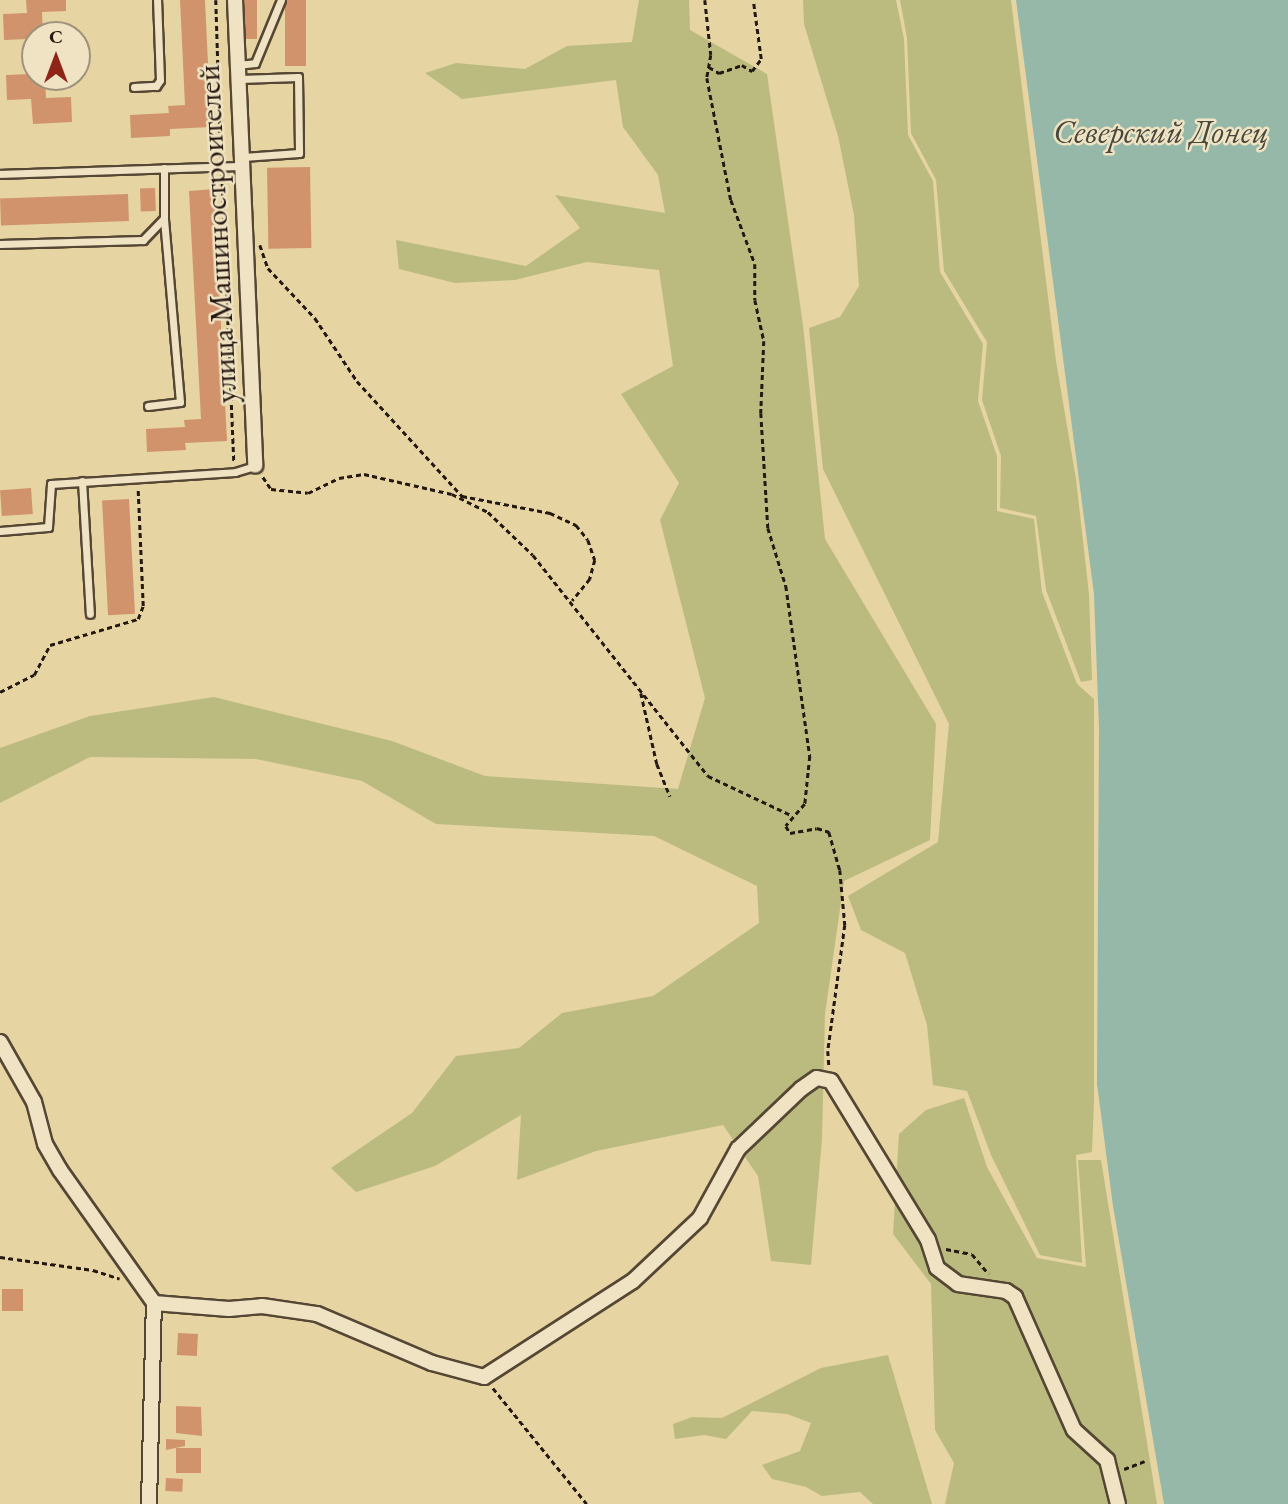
<!DOCTYPE html>
<meta charset="utf-8">
<style>
body{margin:0}
#map{position:relative;width:1288px;height:1504px;overflow:hidden;background:#e6d4a2;font-family:"EB Garamond",serif}
div>[style]{position:absolute}
[style*='--x']{left:calc(var(--x)*1px);top:calc(var(--y)*1px);width:calc(var(--w)*1px);rotate:calc(var(--a)*1deg)}
.green>*{inset:0;background:#bbbb80}
.water>*{inset:0;background:#96b8a8}
.building>*{inset:0;background:#d1936b;transform-origin:0 0}
.path>*{height:2.5px;margin-top:-1.25px;transform-origin:0;background:repeating-linear-gradient(90deg,#251810 0 5px,transparent 0 8.5px)}
.roads{filter:drop-shadow(2px 0 #554734) drop-shadow(-2px 0 #554734) drop-shadow(0 2px #554734) drop-shadow(0 -2px #554734)}
.lane>*{height:7px;margin:-3.5px;padding:0 3.5px;transform-origin:3.5px;border-radius:3.5px;background:#efe3c3}
.street>*{height:14px;margin:-7px;padding:0 7px;transform-origin:7px;border-radius:7px;background:#efe3c3}
span{translate:-50% -50%;white-space:nowrap;text-align:center;line-height:1.15;-webkit-text-stroke:5px #efe3c3;paint-order:stroke}
.street-label{font-size:32px;color:#251810}
.water-label{font-size:33px;color:#47483e;font-style:italic}
.north{position:absolute;left:21px;top:21px;width:70px;height:70px;box-sizing:border-box;background:#efe3c3;border:2px solid #9e927b;border-radius:50%;rotate:0deg;font-size:19px;font-weight:700;line-height:28px;text-align:center;color:#251810}
.north::after{content:'';display:block;margin:auto;width:24px;height:32px;background:#8f2418;clip-path:polygon(50% 0,100% 100%,50% 72%,0 100%)}
</style>
<div id="map">
<div class="green">
<div style="clip-path:polygon(639px 0,689px 0,690px 30px,767px 74px,803px 325px,825px 539px,936px 724px,930px 840px,844px 881px,825px 1014px,822px 1139px,811px 1265px,771px 1261px,758px 1176px,723px 1125px,596px 1151px,517px 1180px,521px 1115px,435px 1166px,356px 1192px,331px 1168px,412px 1113px,456px 1056px,519px 1048px,562px 1013px,653px 996px,759px 923px,757px 886px,654px 836px,436px 824px,362px 781px,256px 759px,90px 757px,0 803px,0 748px,90px 716px,214px 697px,392px 741px,485px 776px,678px 789px,705px 698px,660px 520px,679px 483px,621px 394px,673px 366px,659px 270px,587px 262px,515px 280px,455px 283px,399px 269px,396px 240px,526px 266px,580px 228px,555px 195px,665px 213px,658px 175px,623px 127px,616px 80px,462px 99px,425px 73px,456px 63px,525px 69px,567px 46px,632px 42px)"></div>
<div style="clip-path:polygon(803px 0,896px 0,904px 39px,908px 135px,933px 181px,940px 272px,983px 344px,978px 401px,997px 456px,997px 511px,1034px 519px,1042px 592px,1077px 684px,1094px 699px,1094px 1102px,1092px 1152px,1076px 1155px,1082px 1263px,1040px 1255px,991px 1155px,967px 1091px,933px 1085px,927px 1025px,905px 953px,861px 930px,848px 896px,938px 842px,949px 724px,823px 469px,809px 328px,840px 317px,859px 286px,854px 215px,838px 136px,804px 24px)"></div>
<div style="clip-path:polygon(900px 0,1011px 0,1056px 361px,1076px 479px,1089px 594px,1092px 680px,1081px 682px,1046px 590px,1036px 516px,1000px 508px,1001px 456px,982px 400px,987px 342px,944px 271px,936px 180px,911px 133px,907px 38px)"></div>
<div style="clip-path:polygon(964px 1098px,987px 1167px,1037px 1258px,1086px 1267px,1078px 1160px,1101px 1160px,1157px 1504px,945px 1504px,954px 1463px,935px 1430px,931px 1284px,893px 1234px,899px 1134px,926px 1110px)"></div>
<div style="clip-path:polygon(888px 1355px,932px 1504px,873px 1504px,860px 1492px,822px 1496px,806px 1487px,772px 1479px,762px 1465px,800px 1451px,811px 1423px,787px 1414px,752px 1411px,726px 1439px,704px 1435px,675px 1439px,673px 1424px,692px 1417px,722px 1418px,821px 1368px)"></div>
</div>
<div class="water">
<div style="clip-path:polygon(1016px 0,1288px 0,1288px 1504px,1164px 1504px,1113px 1206px,1097px 1084px,1099px 729px,1094px 594px)"></div>
</div>
<div class="building">
<div style="clip-path:polygon(26px 0,66px 0,66px 11px,42px 12px,43px 35px,35px 35px,35px 77px,45px 77px,46px 98px,71px 97px,72px 122px,33px 124px,31px 99px,7px 100px,6px 75px,30px 74px,28px 39px,4px 40px,3px 14px,27px 13px)"></div>
<div style="clip-path:polygon(180px 0,205px 0,211px 127px,170px 129px,170px 136px,131px 138px,130px 115px,169px 113px,168px 106px,185px 105px)"></div>
<div style="left:239px;top:0;width:18px;height:39px"></div>
<div style="left:285px;top:0;width:21px;height:66px"></div>
<div style="left:310px;top:167px;width:81px;height:43px;rotate:89deg"></div>
<div style="left:155px;top:188px;width:23px;height:15px;rotate:88deg"></div>
<div style="clip-path:polygon(214px 189px,227px 441px,185px 443px,186px 450px,147px 452px,146px 429px,185px 427px,184px 420px,201px 419px,189px 191px)"></div>
<div style="left:128px;top:194px;width:27px;height:128px;rotate:88deg"></div>
<div style="left:31px;top:488px;width:26px;height:31px;rotate:86deg"></div>
<div style="left:129px;top:499px;width:115px;height:27px;rotate:87deg"></div>
<div style="left:2px;top:1289px;width:21px;height:22px"></div>
<div style="left:178px;top:1333px;width:20px;height:22px;rotate:3deg"></div>
<div style="clip-path:polygon(176px 1406px,201px 1407px,202px 1436px,176px 1433px)"></div>
<div style="clip-path:polygon(166px 1439px,185px 1440px,185px 1446px,166px 1450px)"></div>
<div style="left:176px;top:1448px;width:25px;height:25px"></div>
<div style="left:166px;top:1478px;width:17px;height:13px;rotate:3deg"></div>
</div>
<div class="path">
<div style="--x:216;--y:0;--w:158;--a:88.2"></div>
<div style="--x:705;--y:0;--w:55;--a:83.8"></div>
<div style="--x:711;--y:55;--w:23;--a:100"></div>
<div style="--x:707;--y:78;--w:124;--a:78.9"></div>
<div style="--x:731;--y:200;--w:68;--a:69.4"></div>
<div style="--x:755;--y:264;--w:36;--a:90"></div>
<div style="--x:755;--y:300;--w:42;--a:77.6"></div>
<div style="--x:764;--y:341;--w:72;--a:92.4"></div>
<div style="--x:761;--y:413;--w:115;--a:86.5"></div>
<div style="--x:768;--y:528;--w:61;--a:72.8"></div>
<div style="--x:786;--y:586;--w:172;--a:82"></div>
<div style="--x:810;--y:756;--w:48;--a:95.9"></div>
<div style="--x:805;--y:804;--w:29;--a:131"></div>
<div style="--x:786;--y:826;--w:8;--a:60"></div>
<div style="--x:790;--y:833;--w:27;--a:-10"></div>
<div style="--x:817;--y:828;--w:13;--a:18"></div>
<div style="--x:829;--y:832;--w:40;--a:74"></div>
<div style="--x:840;--y:870;--w:55;--a:84.8"></div>
<div style="--x:845;--y:925;--w:127;--a:97.7"></div>
<div style="--x:828;--y:1051;--w:16;--a:86"></div>
<div style="--x:709;--y:67;--w:12;--a:31"></div>
<div style="--x:719;--y:73;--w:24;--a:-19"></div>
<div style="--x:742;--y:65;--w:12;--a:31"></div>
<div style="--x:752;--y:71;--w:15;--a:-53"></div>
<div style="--x:761;--y:59;--w:60;--a:-97.7"></div>
<div style="--x:222;--y:175;--w:287;--a:87.6"></div>
<div style="--x:260;--y:245;--w:24;--a:71"></div>
<div style="--x:268;--y:268;--w:69;--a:46.8"></div>
<div style="--x:315;--y:318;--w:76;--a:56.3"></div>
<div style="--x:357;--y:381;--w:157;--a:47.6"></div>
<div style="--x:263;--y:477;--w:14;--a:56"></div>
<div style="--x:271;--y:489;--w:37;--a:6"></div>
<div style="--x:308;--y:493;--w:34;--a:-26"></div>
<div style="--x:339;--y:478;--w:25;--a:-9"></div>
<div style="--x:364;--y:474;--w:90;--a:12.8"></div>
<div style="--x:452;--y:494;--w:40;--a:26.6"></div>
<div style="--x:488;--y:512;--w:62;--a:43.7"></div>
<div style="--x:533;--y:555;--w:282;--a:51.6"></div>
<div style="--x:708;--y:776;--w:92;--a:25.2"></div>
<div style="--x:462;--y:496;--w:90;--a:10.9"></div>
<div style="--x:550;--y:513;--w:29;--a:25"></div>
<div style="--x:576;--y:525;--w:19;--a:51"></div>
<div style="--x:588;--y:540;--w:21;--a:71"></div>
<div style="--x:595;--y:560;--w:20;--a:105"></div>
<div style="--x:590;--y:579;--w:28;--a:129"></div>
<div style="--x:0;--y:692;--w:38;--a:-27"></div>
<div style="--x:34;--y:675;--w:34;--a:-62"></div>
<div style="--x:50;--y:645;--w:92;--a:-16.5"></div>
<div style="--x:138;--y:619;--w:14;--a:-69"></div>
<div style="--x:143;--y:606;--w:116;--a:-92.5"></div>
<div style="--x:641;--y:693;--w:73;--a:77.3"></div>
<div style="--x:657;--y:764;--w:35;--a:68"></div>
<div style="--x:946;--y:1249;--w:26;--a:11"></div>
<div style="--x:972;--y:1254;--w:26;--a:50"></div>
<div style="--x:0;--y:1257;--w:94;--a:8"></div>
<div style="--x:93;--y:1270;--w:28;--a:18"></div>
<div style="--x:493;--y:1388;--w:149;--a:51"></div>
<div style="--x:1124;--y:1469;--w:22;--a:-21"></div>
</div>
<div class="roads">
<div class="lane">
<div style="--x:237;--y:65;--w:18;--a:-6"></div>
<div style="--x:255;--y:63;--w:68;--a:-67.6"></div>
<div style="--x:239;--y:79;--w:59;--a:-1.9"></div>
<div style="--x:298;--y:77;--w:76;--a:89.2"></div>
<div style="--x:299;--y:153;--w:56;--a:175.9"></div>
<div style="--x:134;--y:87;--w:22;--a:-3"></div>
<div style="--x:156;--y:86;--w:7;--a:-56"></div>
<div style="--x:160;--y:80;--w:80;--a:-92.1"></div>
<div style="--x:0;--y:174;--w:243;--a:-1.9"></div>
<div style="--x:0;--y:244;--w:143;--a:-1.6"></div>
<div style="--x:143;--y:240;--w:30;--a:-46"></div>
<div style="--x:164;--y:218;--w:50;--a:-90"></div>
<div style="--x:148;--y:406;--w:32;--a:-7"></div>
<div style="--x:180;--y:402;--w:185;--a:-95"></div>
<div style="--x:82;--y:481;--w:133;--a:86.6"></div>
<div style="--x:0;--y:531;--w:48;--a:-4.8"></div>
<div style="--x:48;--y:527;--w:43;--a:-86"></div>
<div style="--x:51;--y:484;--w:184;--a:-3.7"></div>
<div style="--x:235;--y:472;--w:21;--a:-17"></div>
</div>
<div class="street">
<div style="--x:235;--y:0;--w:466;--a:87.5"></div>
<div style="--x:0;--y:1042;--w:69;--a:60.5"></div>
<div style="--x:34;--y:1102;--w:43;--a:75.3"></div>
<div style="--x:45;--y:1144;--w:30;--a:60"></div>
<div style="--x:60;--y:1170;--w:163;--a:54.7"></div>
<div style="--x:154;--y:1303;--w:75;--a:4.6"></div>
<div style="--x:229;--y:1309;--w:33;--a:-5"></div>
<div style="--x:262;--y:1306;--w:56;--a:8.3"></div>
<div style="--x:317;--y:1314;--w:125;--a:23.1"></div>
<div style="--x:432;--y:1363;--w:54;--a:15.1"></div>
<div style="--x:484;--y:1377;--w:177;--a:-32.8"></div>
<div style="--x:633;--y:1281;--w:92;--a:-43.2"></div>
<div style="--x:700;--y:1218;--w:79;--a:-61.2"></div>
<div style="--x:738;--y:1149;--w:87;--a:-43.6"></div>
<div style="--x:801;--y:1089;--w:19;--a:-35"></div>
<div style="--x:817;--y:1078;--w:14;--a:12"></div>
<div style="--x:831;--y:1081;--w:186;--a:58.6"></div>
<div style="--x:928;--y:1240;--w:29;--a:72"></div>
<div style="--x:937;--y:1268;--w:26;--a:37"></div>
<div style="--x:958;--y:1284;--w:49;--a:8.3"></div>
<div style="--x:1006;--y:1291;--w:11;--a:34"></div>
<div style="--x:1015;--y:1297;--w:145;--a:66.1"></div>
<div style="--x:1074;--y:1430;--w:45;--a:42.3"></div>
<div style="--x:1107;--y:1460;--w:45;--a:76"></div>
<div style="--x:149;--y:1504;--w:201;--a:-88.6"></div>
</div>
</div>
<div class="street-label">
<span style="left:217px;top:234px;rotate:-93deg">улица Машиностроителей</span>
</div>
<div class="water-label">
<span style="left:1161px;top:132px">Северский Донец</span>
</div>
<div class="north">С</div>
</div>
